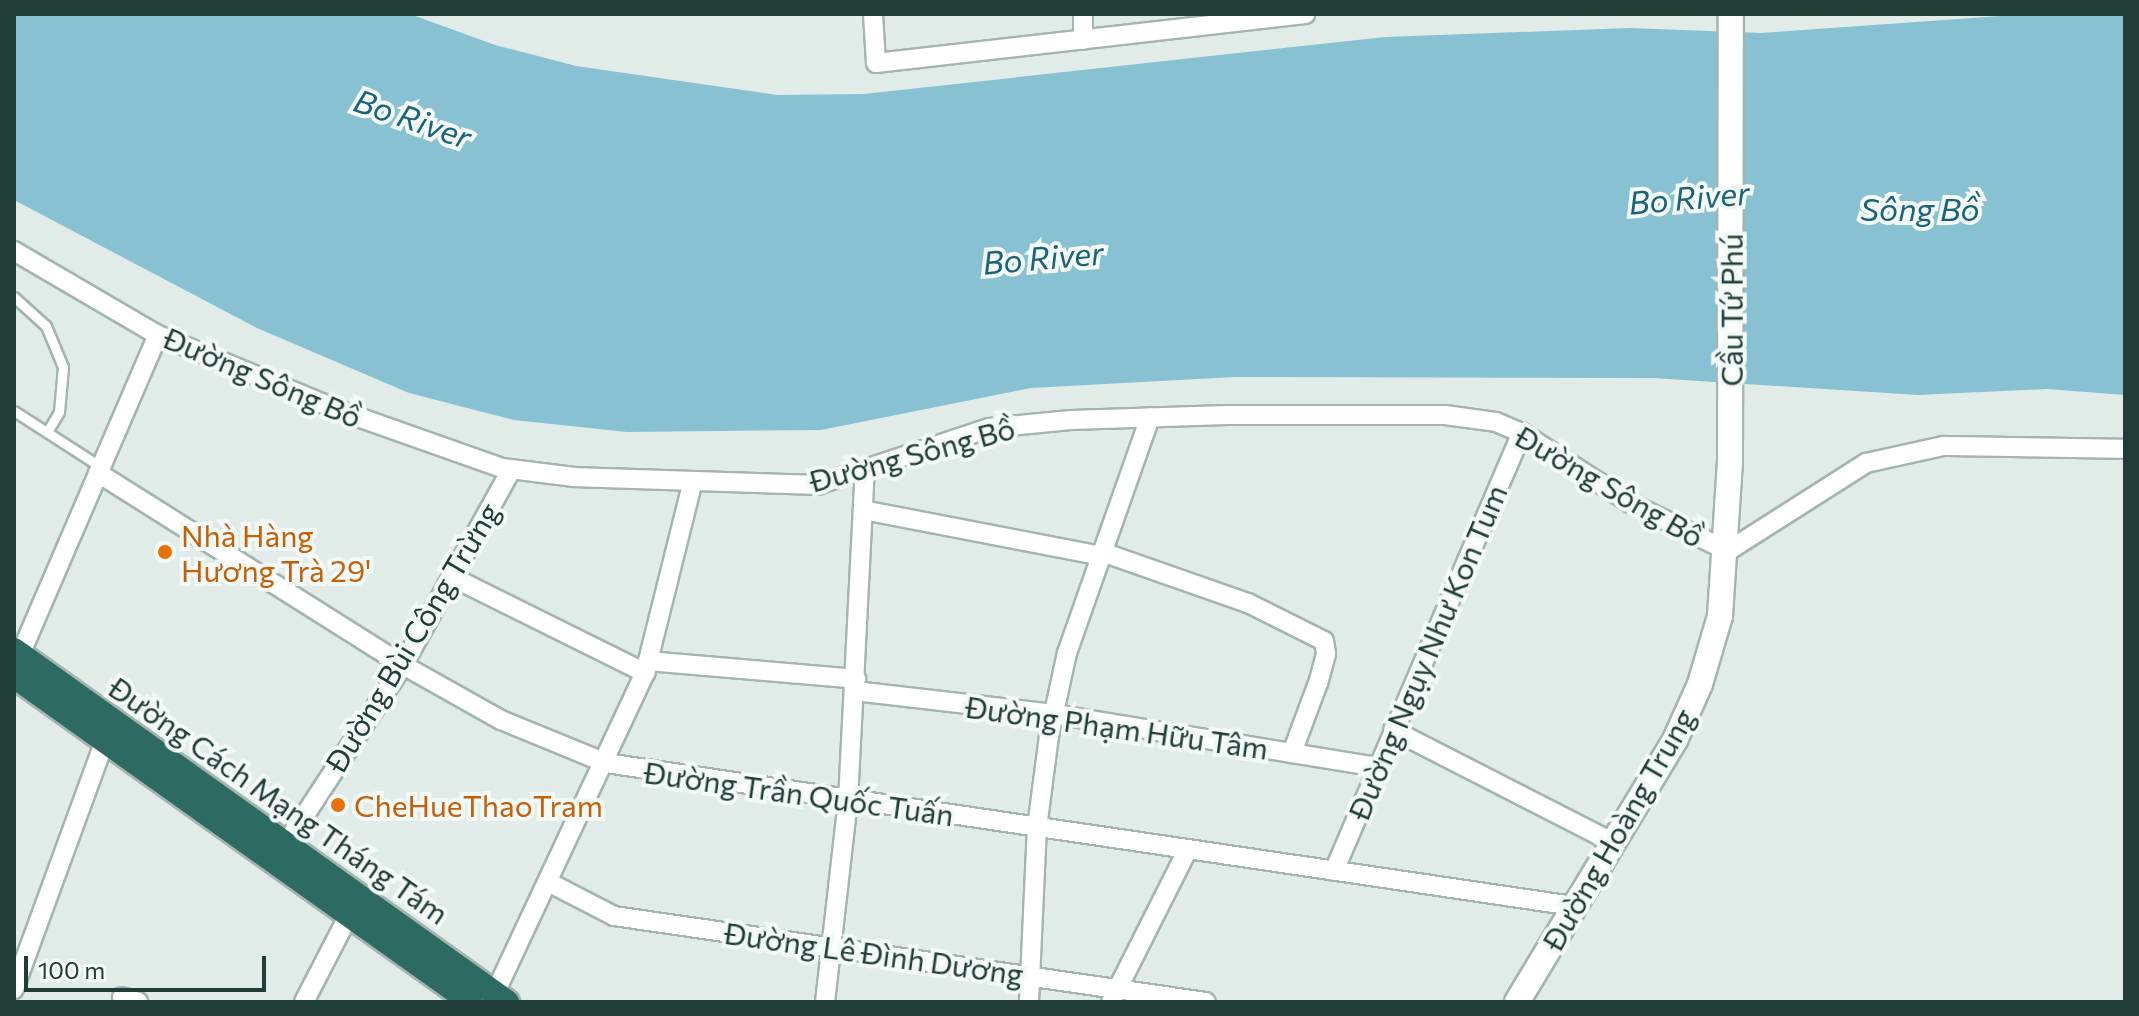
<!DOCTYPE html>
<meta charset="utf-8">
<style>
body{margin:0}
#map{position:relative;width:2139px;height:1016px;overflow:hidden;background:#e1ece8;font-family:Commissioner,sans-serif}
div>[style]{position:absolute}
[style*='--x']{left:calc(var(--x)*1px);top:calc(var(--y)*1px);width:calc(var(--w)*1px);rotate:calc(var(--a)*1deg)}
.water>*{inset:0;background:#88c1d2}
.roads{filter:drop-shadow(2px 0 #a4b4b0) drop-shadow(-2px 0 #a4b4b0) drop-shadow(0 2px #a4b4b0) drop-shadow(0 -2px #a4b4b0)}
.lane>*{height:9px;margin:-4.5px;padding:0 4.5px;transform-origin:4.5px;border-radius:4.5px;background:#fff}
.street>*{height:18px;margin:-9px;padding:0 9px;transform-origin:9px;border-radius:9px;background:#fff}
.secondary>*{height:24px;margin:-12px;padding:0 12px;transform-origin:12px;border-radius:12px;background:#fff}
.highway>*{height:24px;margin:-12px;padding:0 12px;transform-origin:12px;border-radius:12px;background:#2c6a62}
.dots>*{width:22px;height:22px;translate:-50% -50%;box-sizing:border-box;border:4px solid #f2f9f6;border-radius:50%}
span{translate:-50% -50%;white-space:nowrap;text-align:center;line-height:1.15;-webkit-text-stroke:8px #f2f9f6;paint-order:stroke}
.street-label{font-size:30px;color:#213d38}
.food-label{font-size:30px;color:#c56008}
.left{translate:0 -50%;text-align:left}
.water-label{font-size:32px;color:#1a637a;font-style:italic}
.frame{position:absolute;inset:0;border:16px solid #213d38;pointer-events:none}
.scale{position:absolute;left:24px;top:956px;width:242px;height:36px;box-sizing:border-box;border:4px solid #213d38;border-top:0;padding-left:10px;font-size:24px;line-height:28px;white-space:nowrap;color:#213d38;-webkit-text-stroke:6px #f2f9f6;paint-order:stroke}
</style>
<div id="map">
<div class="water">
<div style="clip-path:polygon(14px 14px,410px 14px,495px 45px,576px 66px,777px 95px,864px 94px,1385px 37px,1630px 28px,1761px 33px,2029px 14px,2125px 14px,2125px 395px,2047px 389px,1918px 395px,1653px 378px,1235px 377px,1031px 388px,821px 430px,627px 432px,514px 420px,409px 393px,257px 328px,14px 200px)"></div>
</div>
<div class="roads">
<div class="lane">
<div style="--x:14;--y:297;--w:43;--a:42.2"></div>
<div style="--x:46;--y:326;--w:44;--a:67.5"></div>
<div style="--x:63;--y:367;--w:45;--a:95.1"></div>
<div style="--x:59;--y:412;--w:23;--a:121"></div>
<div style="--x:14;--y:411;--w:103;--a:32.8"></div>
</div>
<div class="street">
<div style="--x:873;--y:14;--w:49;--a:86.5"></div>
<div style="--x:876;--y:63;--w:432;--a:-6.5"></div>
<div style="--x:1083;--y:40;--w:26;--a:-90"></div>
<div style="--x:14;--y:251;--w:167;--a:30.3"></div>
<div style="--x:158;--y:335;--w:195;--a:22.6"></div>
<div style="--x:338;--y:410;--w:174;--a:19.5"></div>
<div style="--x:502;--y:468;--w:73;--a:7.1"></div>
<div style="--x:574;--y:477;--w:243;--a:1.9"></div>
<div style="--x:817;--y:485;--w:181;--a:-18.3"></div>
<div style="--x:989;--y:428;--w:82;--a:-5.6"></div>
<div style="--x:1071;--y:420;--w:156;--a:-1.8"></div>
<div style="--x:1227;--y:415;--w:218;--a:0"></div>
<div style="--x:1445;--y:415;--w:51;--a:7.8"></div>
<div style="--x:1496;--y:422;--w:28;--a:23"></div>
<div style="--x:1522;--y:433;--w:131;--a:32.8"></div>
<div style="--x:1632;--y:504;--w:107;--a:26.1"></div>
<div style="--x:1728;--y:551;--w:164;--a:-32.5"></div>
<div style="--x:1866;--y:463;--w:79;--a:-12.4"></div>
<div style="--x:1943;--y:446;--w:182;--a:0.9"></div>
<div style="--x:98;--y:473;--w:360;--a:32.2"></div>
<div style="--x:403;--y:665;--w:112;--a:29.3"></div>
<div style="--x:501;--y:720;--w:113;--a:22.3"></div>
<div style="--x:606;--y:763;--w:978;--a:8.41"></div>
<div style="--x:863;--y:510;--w:242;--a:10.9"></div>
<div style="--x:1102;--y:552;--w:155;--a:19.3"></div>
<div style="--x:1248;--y:603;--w:85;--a:26.6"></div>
<div style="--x:1324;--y:641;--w:13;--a:81"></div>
<div style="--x:1326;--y:654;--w:30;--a:105"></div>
<div style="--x:1318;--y:683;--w:75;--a:110.4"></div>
<div style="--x:452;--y:577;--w:216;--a:26.4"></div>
<div style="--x:20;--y:655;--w:348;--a:-66.7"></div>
<div style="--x:648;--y:661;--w:209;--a:4.9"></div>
<div style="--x:855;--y:691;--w:200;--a:6.6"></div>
<div style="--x:1054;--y:714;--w:327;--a:9.3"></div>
<div style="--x:1393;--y:730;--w:246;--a:27.1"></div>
<div style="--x:286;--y:844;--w:214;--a:-56.8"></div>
<div style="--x:403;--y:665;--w:223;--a:-61"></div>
<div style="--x:1334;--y:871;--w:477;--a:-66.8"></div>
<div style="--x:548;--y:882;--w:74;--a:27.3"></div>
<div style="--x:614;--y:916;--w:598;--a:8.27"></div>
<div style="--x:14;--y:989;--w:265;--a:-69.9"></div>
<div style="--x:495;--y:993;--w:353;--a:-64.9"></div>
<div style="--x:645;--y:673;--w:195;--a:-76"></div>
<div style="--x:122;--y:997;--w:17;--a:17"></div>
<div style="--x:304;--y:1002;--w:98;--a:-62.7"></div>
<div style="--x:825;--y:1002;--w:202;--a:-83.5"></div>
<div style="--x:848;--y:801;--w:331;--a:-87.1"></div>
<div style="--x:1029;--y:1002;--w:174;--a:-87.4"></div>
<div style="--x:1037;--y:828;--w:93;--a:-82.6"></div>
<div style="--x:1049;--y:736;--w:85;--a:-77.8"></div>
<div style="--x:1067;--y:653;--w:250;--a:-70.6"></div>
<div style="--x:1111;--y:1002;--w:171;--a:-63.3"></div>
</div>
<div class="secondary">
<div style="--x:1517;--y:1002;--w:306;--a:-58.9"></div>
<div style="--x:1675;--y:740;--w:61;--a:-65.9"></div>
<div style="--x:1700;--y:684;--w:71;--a:-73.6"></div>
<div style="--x:1720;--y:616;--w:155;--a:-86.3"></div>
<div style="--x:1730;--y:461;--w:447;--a:-89.9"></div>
</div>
<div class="highway">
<div style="--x:14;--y:650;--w:606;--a:35.53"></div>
<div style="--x:14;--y:676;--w:561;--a:35.5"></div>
</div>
</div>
<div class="dots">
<div style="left:165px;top:552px;background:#e8710a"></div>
<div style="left:338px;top:805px;background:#e8710a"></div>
</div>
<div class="street-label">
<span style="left:1731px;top:310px;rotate:-90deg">Cầu Tứ Phú</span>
<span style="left:263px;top:377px;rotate:23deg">Đường Sông Bồ</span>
<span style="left:912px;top:454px;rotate:-15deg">Đường Sông Bồ</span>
<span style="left:1610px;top:486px;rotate:30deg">Đường Sông Bồ</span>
<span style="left:412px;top:637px;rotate:-59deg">Đường Bùi Công Trừng</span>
<span style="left:1427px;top:652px;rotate:-67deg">Đường Ngụy Như Kon Tum</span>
<span style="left:1117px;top:727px;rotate:8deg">Đường Phạm Hữu Tâm</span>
<span style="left:799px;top:793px;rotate:8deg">Đường Trần Quốc Tuấn</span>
<span style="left:279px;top:800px;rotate:35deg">Đường Cách Mạng Tháng Tám</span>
<span style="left:1618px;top:829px;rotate:-60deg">Đường Hoàng Trung</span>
<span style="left:874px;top:953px;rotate:8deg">Đường Lê Đình Dương</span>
</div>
<div class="food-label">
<span class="left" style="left:181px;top:552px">Nhà Hàng<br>Hương Trà 29'</span>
<span class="left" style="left:354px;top:805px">CheHueThaoTram</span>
</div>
<div class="water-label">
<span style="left:413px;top:118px;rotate:19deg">Bo River</span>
<span style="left:1689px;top:197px;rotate:-5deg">Bo River</span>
<span style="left:1920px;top:208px">Sông Bồ</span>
<span style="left:1043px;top:257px;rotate:-5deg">Bo River</span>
</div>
<div class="frame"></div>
<div class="scale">100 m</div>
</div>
